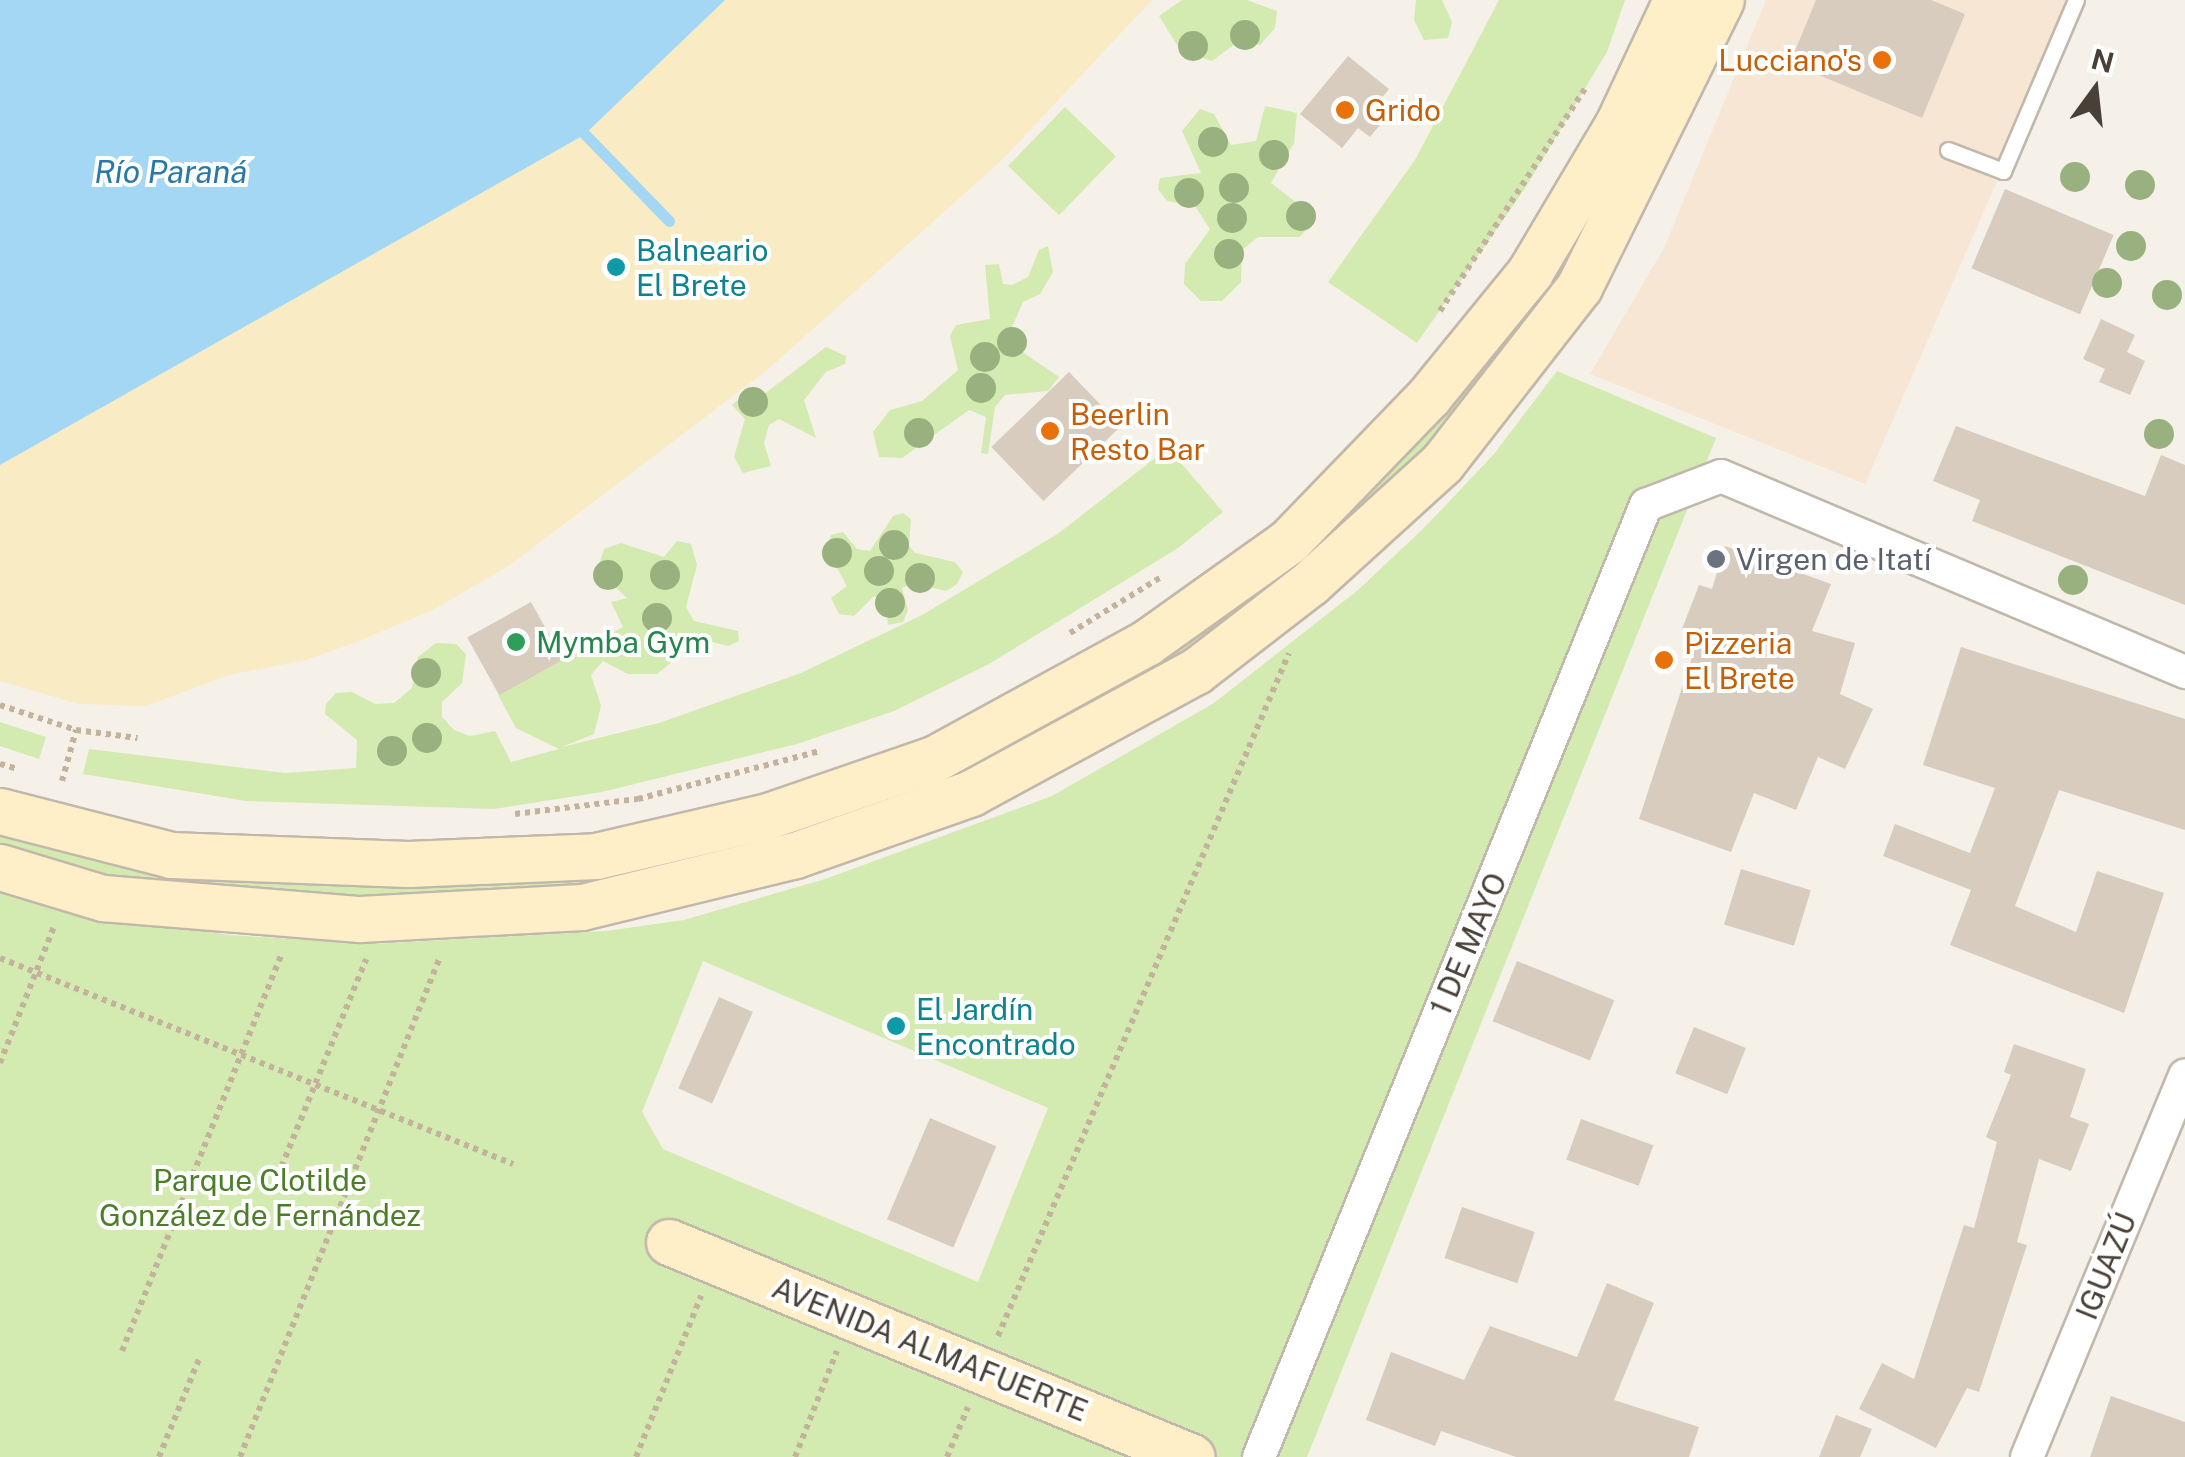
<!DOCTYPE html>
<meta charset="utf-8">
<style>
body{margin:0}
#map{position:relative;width:2185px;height:1457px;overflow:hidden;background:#f5f1e9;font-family:"Public Sans",sans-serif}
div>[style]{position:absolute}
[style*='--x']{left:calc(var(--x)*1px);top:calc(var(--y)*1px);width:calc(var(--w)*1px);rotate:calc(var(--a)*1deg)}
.commercial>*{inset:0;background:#f7e6d4}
.green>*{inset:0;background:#d3eab1;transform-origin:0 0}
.sand>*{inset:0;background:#f9ebc4}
.water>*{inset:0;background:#a4d7f3}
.stream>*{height:11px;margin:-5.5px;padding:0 5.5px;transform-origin:5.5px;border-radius:5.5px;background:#a4d7f3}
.building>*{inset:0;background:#d7ccbe;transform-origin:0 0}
.path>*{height:6px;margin-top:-3px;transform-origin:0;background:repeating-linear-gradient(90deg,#c3b39c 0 5px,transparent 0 10px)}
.roads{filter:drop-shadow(2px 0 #c1b8ab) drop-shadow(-2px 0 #c1b8ab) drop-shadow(0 2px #c1b8ab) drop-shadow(0 -2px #c1b8ab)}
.lane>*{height:15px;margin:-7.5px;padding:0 7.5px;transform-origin:7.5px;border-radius:7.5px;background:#fff}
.street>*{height:32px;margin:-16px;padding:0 16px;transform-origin:16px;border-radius:16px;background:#fff}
.secondary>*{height:45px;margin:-22.5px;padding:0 22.5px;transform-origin:22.5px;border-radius:22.5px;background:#ffefc9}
.trees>*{width:30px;height:30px;margin:-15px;border-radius:50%;background:#98b17e}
.dots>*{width:28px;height:28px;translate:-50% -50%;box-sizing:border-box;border:5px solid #fff;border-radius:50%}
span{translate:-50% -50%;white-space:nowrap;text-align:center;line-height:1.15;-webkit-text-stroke:8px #fff;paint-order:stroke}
.food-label{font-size:30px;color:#c56008}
.right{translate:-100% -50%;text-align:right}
.left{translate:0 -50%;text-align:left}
.culture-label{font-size:30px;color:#0d838f}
.worship-label{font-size:30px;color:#5b616d}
.leisure-label{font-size:30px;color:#27864d}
.street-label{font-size:30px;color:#494137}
.park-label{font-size:30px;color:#4c7d27}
.water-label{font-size:32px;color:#2979a8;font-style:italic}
.north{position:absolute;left:2045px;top:40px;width:100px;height:100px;-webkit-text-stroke:8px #fff;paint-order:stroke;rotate:15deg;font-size:28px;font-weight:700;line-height:40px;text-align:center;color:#494137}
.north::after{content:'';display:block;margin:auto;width:35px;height:45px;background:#494137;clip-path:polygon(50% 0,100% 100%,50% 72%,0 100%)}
</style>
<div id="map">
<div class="commercial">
<div style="clip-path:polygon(1766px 0,2076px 0,1865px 484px,1590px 374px,1664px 248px)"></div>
</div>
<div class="green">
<div style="clip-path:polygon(1182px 0,1247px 0,1277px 11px,1275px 28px,1260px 45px,1239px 41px,1212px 61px,1181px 51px,1159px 16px)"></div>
<div style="clip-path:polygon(1416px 0,1442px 0,1452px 22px,1448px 38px,1424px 40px,1414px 20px)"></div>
<div style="clip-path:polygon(1499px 0,1625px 0,1607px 52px,1524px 190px,1417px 343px,1328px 282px,1415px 160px)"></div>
<div style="clip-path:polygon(1665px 59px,1562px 285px,1434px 452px,1188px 661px,966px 781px,657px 881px,374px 904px,109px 881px,0 850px,0 825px,371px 879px,848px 797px,1308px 538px)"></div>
<div style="clip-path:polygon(1265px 106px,1297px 113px,1294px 143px,1271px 183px,1306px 210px,1309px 226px,1300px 237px,1258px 237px,1242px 250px,1241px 282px,1222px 301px,1201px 301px,1184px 284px,1185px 264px,1210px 229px,1195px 206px,1167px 201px,1158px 189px,1160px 178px,1201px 173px,1182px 131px,1200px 109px,1214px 114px,1231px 145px,1256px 141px)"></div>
<div style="left:1065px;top:107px;width:71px;height:82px;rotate:44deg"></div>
<div style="clip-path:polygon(1048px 246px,1053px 272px,1040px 294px,1023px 302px,1012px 327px,1021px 351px,1059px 377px,1048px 391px,1005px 395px,995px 407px,988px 454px,981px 453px,986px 417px,969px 410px,902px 458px,879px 457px,873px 432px,890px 410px,922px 401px,958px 370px,950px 336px,956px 325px,990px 319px,985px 265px,999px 264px,1003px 284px,1012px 285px,1028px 277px,1039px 250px)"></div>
<div style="clip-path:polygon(826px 347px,846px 356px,845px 364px,826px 372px,804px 400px,816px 438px,779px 419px,769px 425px,764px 443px,771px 466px,743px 473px,734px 457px,745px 419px,732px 405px,750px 390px,763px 395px)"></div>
<div style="clip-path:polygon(evenodd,1557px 371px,1716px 438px,1307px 1457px,0 1457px,0 891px,61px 908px,229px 935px,372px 944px,606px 931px,684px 920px,825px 879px,1052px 796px,1214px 703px,1358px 590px,1425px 527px,1494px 454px,1557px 371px,703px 961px,1048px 1108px,978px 1282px,663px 1149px,642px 1112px,703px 961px)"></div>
<div style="clip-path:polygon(1168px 448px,1223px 512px,1178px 548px,989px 664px,894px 711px,797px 744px,602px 792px,494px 809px,246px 801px,83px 774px,89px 749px,285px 773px,356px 768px,357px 740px,325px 714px,326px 704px,336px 693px,352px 692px,375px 704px,394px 703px,412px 688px,418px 657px,436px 643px,456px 644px,466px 654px,462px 683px,442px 702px,442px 717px,454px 730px,470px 736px,495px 731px,511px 762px,559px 749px,516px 728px,498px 695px,623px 627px,611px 602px,627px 598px,597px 570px,604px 549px,621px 543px,664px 557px,677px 541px,691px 544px,697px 565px,686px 607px,694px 621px,738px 631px,739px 641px,728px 646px,700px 639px,657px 674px,628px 674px,603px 661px,591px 675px,601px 706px,594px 734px,562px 747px,659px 723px,801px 673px,922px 615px,1059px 533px)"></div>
<div style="clip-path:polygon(903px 513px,911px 519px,909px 546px,915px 553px,955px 562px,963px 572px,957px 584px,946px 591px,914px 583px,902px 588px,908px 610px,903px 622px,888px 625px,886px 604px,874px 596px,854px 616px,839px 614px,831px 598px,847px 586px,827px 550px,831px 535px,843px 532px,857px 549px,870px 551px,893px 516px)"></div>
<div style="clip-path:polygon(0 722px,46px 737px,39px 759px,0 746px)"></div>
</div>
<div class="sand">
<div style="clip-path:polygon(725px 0,1152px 0,1002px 160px,766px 371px,510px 565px,431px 611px,356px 642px,306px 660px,229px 675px,146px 706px,79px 704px,0 681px,0 465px,584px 135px)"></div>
</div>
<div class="water">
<div style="clip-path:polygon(0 0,725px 0,584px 135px,0 465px)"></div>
</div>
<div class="stream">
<div style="--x:575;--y:124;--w:135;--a:45.9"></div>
</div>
<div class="building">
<div style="clip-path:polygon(1816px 0,1931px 0,1965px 14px,1922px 118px,1790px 63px)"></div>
<div style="clip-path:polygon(1348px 56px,1389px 89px,1381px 99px,1393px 109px,1370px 137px,1358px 128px,1342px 148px,1300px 114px)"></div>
<div style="left:2005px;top:189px;width:118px;height:86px;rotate:23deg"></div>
<div style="clip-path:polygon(2101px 319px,2135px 335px,2127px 352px,2145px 361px,2130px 395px,2099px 382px,2105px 369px,2083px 359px)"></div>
<div style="left:1069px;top:372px;width:75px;height:108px;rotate:46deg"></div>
<div style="clip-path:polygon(1956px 426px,2145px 496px,2161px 455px,2185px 465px,2185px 605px,1972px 521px,1980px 500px,1933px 481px)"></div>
<div style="clip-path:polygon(1725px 546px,1831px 584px,1812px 631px,1855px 643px,1840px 694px,1873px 709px,1845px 769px,1818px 757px,1796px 810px,1754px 793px,1731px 852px,1639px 819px,1699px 636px,1682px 629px,1699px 585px,1712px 589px)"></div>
<div style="left:531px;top:602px;width:66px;height:73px;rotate:61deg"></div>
<div style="clip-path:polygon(1961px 647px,2185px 719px,2185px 830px,2059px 790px,2015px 906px,2076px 932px,2097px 871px,2164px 893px,2124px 1013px,1950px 945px,1971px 890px,1883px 856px,1895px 824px,1970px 853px,1995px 788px,1923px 765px)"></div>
<div style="left:1741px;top:869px;width:73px;height:58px;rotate:17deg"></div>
<div style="left:1517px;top:961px;width:105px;height:65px;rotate:22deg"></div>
<div style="left:719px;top:997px;width:37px;height:100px;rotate:24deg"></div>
<div style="left:1694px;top:1027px;width:56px;height:50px;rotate:22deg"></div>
<div style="clip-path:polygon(2014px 1044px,2086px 1069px,2070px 1117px,2089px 1124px,2071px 1171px,2039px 1159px,2017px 1242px,2027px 1245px,1979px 1392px,1967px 1388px,1936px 1448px,1859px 1409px,1882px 1363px,1914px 1379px,1964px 1225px,1974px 1228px,1997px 1142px,1986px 1137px,2011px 1075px,2004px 1072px)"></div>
<div style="left:930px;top:1118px;width:72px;height:110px;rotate:23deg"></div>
<div style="left:1581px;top:1119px;width:77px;height:43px;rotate:20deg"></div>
<div style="left:1462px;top:1207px;width:77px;height:54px;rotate:19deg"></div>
<div style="clip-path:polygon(1607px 1283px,1654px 1303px,1614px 1400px,1699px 1427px,1689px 1457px,1516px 1457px,1441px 1431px,1435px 1446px,1366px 1420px,1391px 1352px,1464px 1380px,1490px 1326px,1577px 1357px)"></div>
<div style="clip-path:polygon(2111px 1396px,2185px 1422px,2185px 1457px,2090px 1457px)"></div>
<div style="clip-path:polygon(1836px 1415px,1872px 1429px,1860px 1457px,1819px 1457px)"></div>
</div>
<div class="path">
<div style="--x:1440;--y:311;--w:267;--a:-56.9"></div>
<div style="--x:1070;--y:633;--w:107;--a:-31.6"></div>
<div style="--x:0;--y:705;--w:80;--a:18.2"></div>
<div style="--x:76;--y:730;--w:62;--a:7.5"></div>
<div style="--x:0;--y:764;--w:19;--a:16"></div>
<div style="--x:62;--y:781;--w:53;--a:-74.6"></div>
<div style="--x:515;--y:814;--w:124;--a:-7"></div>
<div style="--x:638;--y:799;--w:188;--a:-14.8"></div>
<div style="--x:0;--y:958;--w:553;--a:21.88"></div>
<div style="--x:0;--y:1063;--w:149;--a:-68.4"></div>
<div style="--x:274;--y:1185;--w:244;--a:-67.8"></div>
<div style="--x:998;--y:1336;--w:742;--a:-66.92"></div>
<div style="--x:122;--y:1351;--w:427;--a:-68.1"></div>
<div style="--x:159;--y:1457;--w:106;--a:-67.8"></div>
<div style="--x:240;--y:1457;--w:539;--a:-68.2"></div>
<div style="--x:636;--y:1457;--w:174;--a:-68"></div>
<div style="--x:795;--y:1457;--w:114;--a:-68.4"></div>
<div style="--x:947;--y:1457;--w:54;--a:-67.2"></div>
</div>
<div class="roads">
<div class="lane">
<div style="--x:1948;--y:150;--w:59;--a:20.9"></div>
<div style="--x:2003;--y:171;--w:186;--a:-66.9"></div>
</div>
<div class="street">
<div style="--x:1259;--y:1457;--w:1028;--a:-67.88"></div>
<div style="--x:1646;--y:505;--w:80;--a:-21.1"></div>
<div style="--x:1721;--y:476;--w:504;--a:22.9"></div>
<div style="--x:2027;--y:1457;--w:413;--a:-67.5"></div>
</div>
<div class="secondary">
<div style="--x:0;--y:811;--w:177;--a:14.4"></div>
<div style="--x:171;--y:855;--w:237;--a:2.2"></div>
<div style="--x:408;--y:864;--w:188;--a:-2.4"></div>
<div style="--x:596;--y:856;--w:177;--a:-13.1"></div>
<div style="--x:768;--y:816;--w:176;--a:-19"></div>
<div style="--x:934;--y:759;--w:242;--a:-28.7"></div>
<div style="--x:1146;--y:643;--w:176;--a:-35.5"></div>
<div style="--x:1289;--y:541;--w:202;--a:-46"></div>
<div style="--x:1429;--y:396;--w:160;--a:-50.8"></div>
<div style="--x:1530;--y:272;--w:172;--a:-59.3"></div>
<div style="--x:1618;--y:124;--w:137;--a:-64.9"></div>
<div style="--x:0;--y:867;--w:108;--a:16.8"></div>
<div style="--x:103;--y:898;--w:258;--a:4.7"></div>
<div style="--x:360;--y:919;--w:222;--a:-3.1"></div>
<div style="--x:582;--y:907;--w:219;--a:-13.7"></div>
<div style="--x:795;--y:855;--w:187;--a:-19.4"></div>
<div style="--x:971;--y:793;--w:256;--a:-28.5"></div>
<div style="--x:1196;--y:671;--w:144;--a:-37.7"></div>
<div style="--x:1310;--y:583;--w:178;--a:-42.3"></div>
<div style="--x:1442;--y:463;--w:223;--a:-52.1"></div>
<div style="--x:1579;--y:287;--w:320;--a:-63.7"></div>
<div style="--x:669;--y:1242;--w:565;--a:22.35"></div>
</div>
</div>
<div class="trees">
<div style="left:1245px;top:35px"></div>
<div style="left:1193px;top:46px"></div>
<div style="left:1213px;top:142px"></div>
<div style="left:1274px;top:155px"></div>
<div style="left:2075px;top:177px"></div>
<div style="left:2140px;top:185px"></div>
<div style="left:1234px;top:188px"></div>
<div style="left:1189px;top:193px"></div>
<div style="left:1301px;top:216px"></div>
<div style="left:1232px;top:218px"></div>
<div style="left:2131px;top:246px"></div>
<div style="left:1229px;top:254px"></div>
<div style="left:2107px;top:283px"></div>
<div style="left:2167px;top:295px"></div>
<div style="left:1012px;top:342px"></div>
<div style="left:985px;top:357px"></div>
<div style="left:981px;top:388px"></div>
<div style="left:753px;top:402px"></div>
<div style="left:919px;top:433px"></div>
<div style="left:2159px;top:434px"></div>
<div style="left:894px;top:545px"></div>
<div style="left:837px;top:553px"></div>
<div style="left:879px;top:571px"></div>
<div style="left:608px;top:575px"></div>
<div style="left:665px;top:575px"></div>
<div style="left:920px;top:578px"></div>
<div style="left:2073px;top:580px"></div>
<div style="left:890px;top:603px"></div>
<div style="left:657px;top:618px"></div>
<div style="left:426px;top:673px"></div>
<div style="left:427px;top:738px"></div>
<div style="left:392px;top:751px"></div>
</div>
<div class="dots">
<div style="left:1882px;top:60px;background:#e8710a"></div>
<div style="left:1345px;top:110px;background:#e8710a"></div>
<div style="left:616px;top:267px;background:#0f9aa8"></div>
<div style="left:1050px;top:431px;background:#e8710a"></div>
<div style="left:1716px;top:559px;background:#6b7280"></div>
<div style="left:516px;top:642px;background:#2e9e5b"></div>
<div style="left:1664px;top:660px;background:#e8710a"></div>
<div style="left:896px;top:1026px;background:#0f9aa8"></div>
</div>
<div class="food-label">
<span class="right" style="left:1862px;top:60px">Lucciano's</span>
<span class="left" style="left:1365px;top:110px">Grido</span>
<span class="left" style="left:1070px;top:431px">Beerlin<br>Resto Bar</span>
<span class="left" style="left:1684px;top:660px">Pizzeria<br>El Brete</span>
</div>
<div class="culture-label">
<span class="left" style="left:636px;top:267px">Balneario<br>El Brete</span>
<span class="left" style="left:916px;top:1026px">El Jardín<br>Encontrado</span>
</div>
<div class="worship-label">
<span class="left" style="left:1736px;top:559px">Virgen de Itatí</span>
</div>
<div class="leisure-label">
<span class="left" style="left:536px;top:642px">Mymba Gym</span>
</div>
<div class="street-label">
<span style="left:1468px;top:944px;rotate:-67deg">1 DE MAYO</span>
<span style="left:2106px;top:1266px;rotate:-68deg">IGUAZÚ</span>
<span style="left:930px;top:1349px;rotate:22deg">AVENIDA ALMAFUERTE</span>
</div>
<div class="park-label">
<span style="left:260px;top:1197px">Parque Clotilde<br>González de Fernández</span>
</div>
<div class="water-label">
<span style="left:171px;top:172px">Río Paraná</span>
</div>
<div class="north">N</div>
</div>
